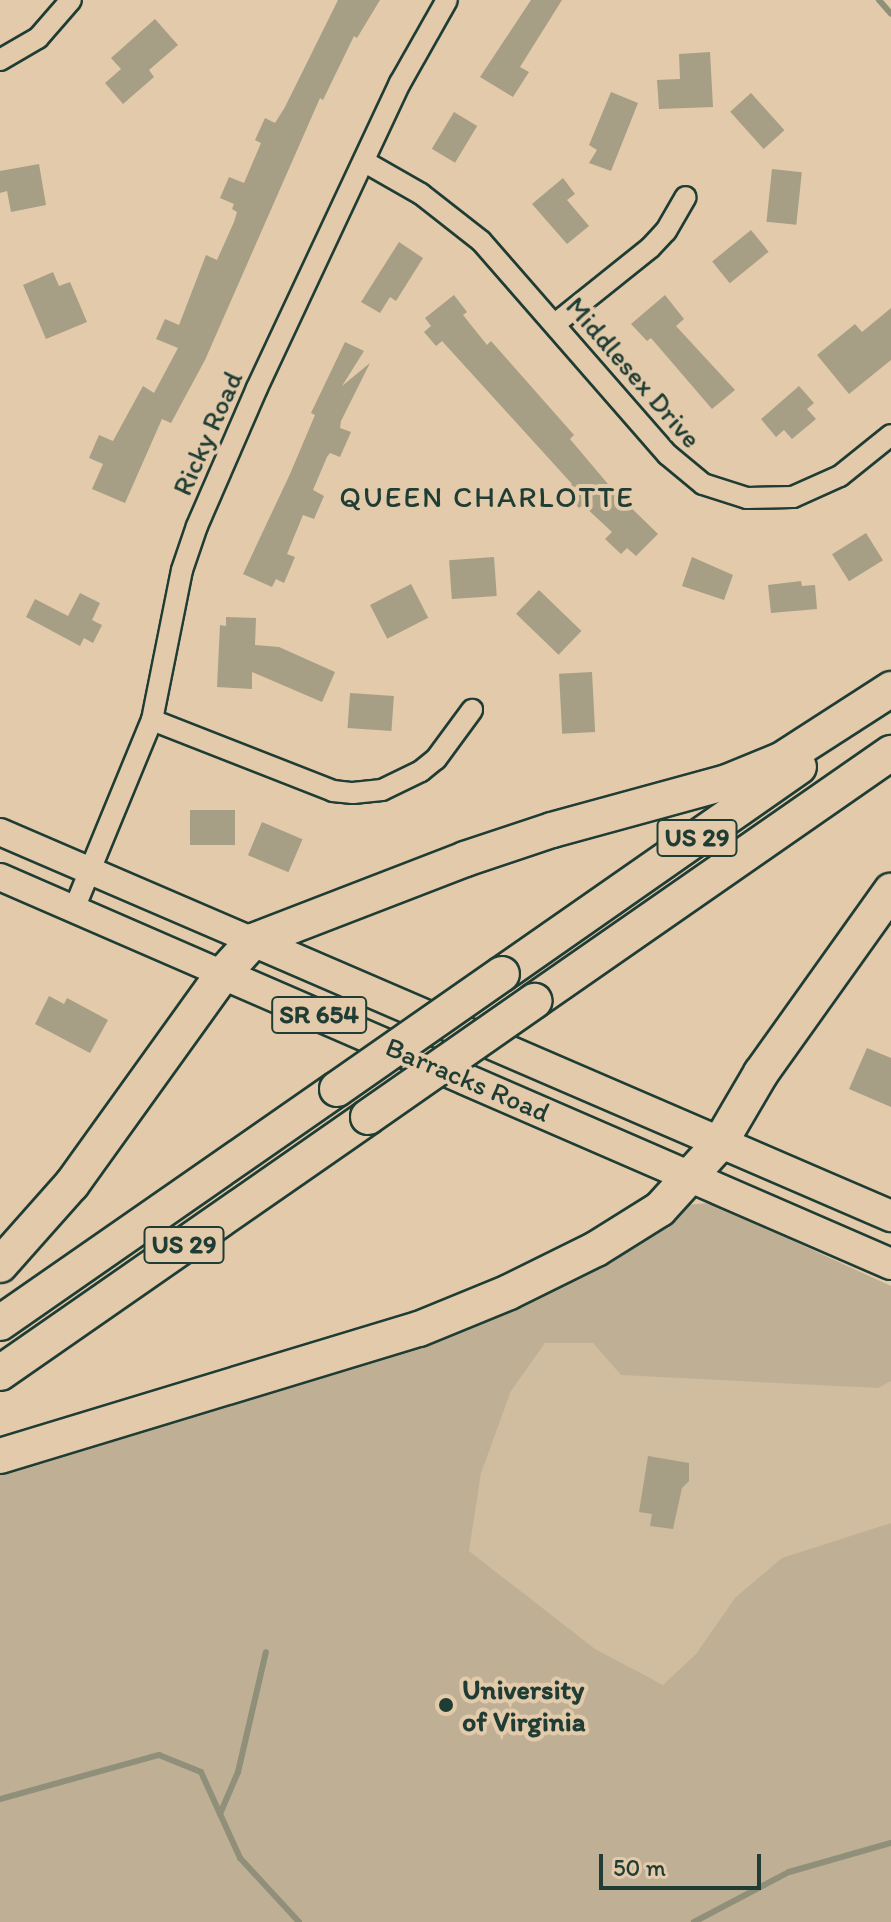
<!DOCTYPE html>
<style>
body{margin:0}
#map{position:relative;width:891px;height:1922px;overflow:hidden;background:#e2caaa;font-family:Itim,sans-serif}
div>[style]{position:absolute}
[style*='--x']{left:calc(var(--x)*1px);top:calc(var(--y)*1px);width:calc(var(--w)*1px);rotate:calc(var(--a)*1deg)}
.built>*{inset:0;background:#d0bd9f}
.green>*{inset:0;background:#bfb095}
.stream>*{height:6px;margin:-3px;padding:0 3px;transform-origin:3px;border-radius:3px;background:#908f79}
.building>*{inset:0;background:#a69f85;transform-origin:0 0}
.roads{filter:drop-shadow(2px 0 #1f3d34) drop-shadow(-2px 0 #1f3d34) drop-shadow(0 2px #1f3d34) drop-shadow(0 -2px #1f3d34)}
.street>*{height:20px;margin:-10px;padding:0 10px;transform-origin:10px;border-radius:10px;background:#e2caaa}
.secondary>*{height:26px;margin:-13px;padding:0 13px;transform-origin:13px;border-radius:13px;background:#e2caaa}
.primary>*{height:30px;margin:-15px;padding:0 15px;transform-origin:15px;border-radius:15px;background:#e2caaa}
.highway>*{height:34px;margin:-17px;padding:0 17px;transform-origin:17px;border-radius:17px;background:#e2caaa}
.bridges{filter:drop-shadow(2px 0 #1f3d34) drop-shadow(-2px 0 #1f3d34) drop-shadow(0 2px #1f3d34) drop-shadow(0 -2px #1f3d34)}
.highway-bridge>*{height:34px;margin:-17px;padding:0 17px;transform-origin:17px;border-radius:17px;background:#e2caaa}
.dots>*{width:22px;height:22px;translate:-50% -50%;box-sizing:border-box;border:4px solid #e2caaa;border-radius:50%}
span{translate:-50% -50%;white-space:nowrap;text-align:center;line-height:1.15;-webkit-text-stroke:8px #e2caaa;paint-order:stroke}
.shield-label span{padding:2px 6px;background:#e2caaa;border:2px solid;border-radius:6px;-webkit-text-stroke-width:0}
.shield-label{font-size:26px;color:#1f3d34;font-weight:700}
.street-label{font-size:28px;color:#1f3d34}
.poi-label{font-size:28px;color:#1f3d34;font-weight:700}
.left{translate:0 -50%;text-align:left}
.neighbourhood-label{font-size:30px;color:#1f3d34;letter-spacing:2px}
.scale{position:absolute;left:599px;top:1854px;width:162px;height:36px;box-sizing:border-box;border:4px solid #1f3d34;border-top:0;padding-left:10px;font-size:24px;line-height:28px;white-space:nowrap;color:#1f3d34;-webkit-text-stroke:6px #e2caaa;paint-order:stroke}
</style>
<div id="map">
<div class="built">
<div style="clip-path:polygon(891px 1292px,891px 1922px,0 1489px,481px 1344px)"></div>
</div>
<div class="green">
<div style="clip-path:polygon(710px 1203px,891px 1286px,891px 1381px,878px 1388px,621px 1375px,593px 1343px,545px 1343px,511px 1391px,481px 1473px,469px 1551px,595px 1649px,663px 1685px,696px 1654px,735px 1598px,782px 1558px,891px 1523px,891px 1922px,0 1922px,0 1469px,107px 1436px,685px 1205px)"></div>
</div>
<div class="stream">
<div style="--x:879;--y:0;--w:18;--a:49"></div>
<div style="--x:0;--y:1799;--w:165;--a:-15.5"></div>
<div style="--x:159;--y:1755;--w:45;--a:22"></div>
<div style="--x:201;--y:1772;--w:94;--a:65.6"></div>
<div style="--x:240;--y:1858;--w:87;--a:47.3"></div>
<div style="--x:220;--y:1814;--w:46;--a:-66.8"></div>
<div style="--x:238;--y:1772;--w:123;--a:-76.9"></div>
<div style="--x:694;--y:1922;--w:107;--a:-27.8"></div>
<div style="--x:789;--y:1872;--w:106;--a:-15.9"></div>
</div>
<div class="building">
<div style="clip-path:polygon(338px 0,380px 0,357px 38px,354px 36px,323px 100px,320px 98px,205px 360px,171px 423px,162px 419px,125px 503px,92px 489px,103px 464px,89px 458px,99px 435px,113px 441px,143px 386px,154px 393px,178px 348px,156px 339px,165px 319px,179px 325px,206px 255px,217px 260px,234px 222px,237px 212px,232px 209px,234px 204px,220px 198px,229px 177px,244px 183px,261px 143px,255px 140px,265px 118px,275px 123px,285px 107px)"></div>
<div style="clip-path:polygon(531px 0,562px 0,520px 67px,529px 72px,513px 97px,480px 77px)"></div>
<div style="clip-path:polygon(155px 19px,178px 45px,149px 70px,154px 77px,123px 104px,105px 83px,121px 69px,111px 58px)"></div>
<div style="clip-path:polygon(710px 52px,713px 107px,659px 109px,657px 80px,680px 79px,679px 54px)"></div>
<div style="clip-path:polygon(611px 92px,638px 103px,611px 171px,589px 163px,597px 150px,589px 145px)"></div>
<div style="left:751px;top:93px;width:50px;height:28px;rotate:48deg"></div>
<div style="left:454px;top:112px;width:27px;height:43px;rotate:31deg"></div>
<div style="clip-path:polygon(39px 164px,46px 205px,11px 212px,7px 191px,0 193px,0 171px)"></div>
<div style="left:772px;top:169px;width:30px;height:53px;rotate:6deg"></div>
<div style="clip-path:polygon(563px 178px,575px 194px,567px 200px,589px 226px,567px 244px,532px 204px)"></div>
<div style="left:751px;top:230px;width:28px;height:50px;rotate:51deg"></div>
<div style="clip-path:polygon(399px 242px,423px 258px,396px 301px,390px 297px,380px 313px,361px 302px)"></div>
<div style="clip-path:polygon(53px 272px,59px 286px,70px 282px,87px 322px,46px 339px,23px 285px)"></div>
<div style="clip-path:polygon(454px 295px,467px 312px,463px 315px,487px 345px,491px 341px,574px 435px,570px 439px,613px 490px,658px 534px,636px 556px,627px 548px,621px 554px,605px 539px,612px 532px,583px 505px,579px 508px,565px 491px,572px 484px,442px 341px,436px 346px,424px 332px,431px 326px,425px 318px)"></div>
<div style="clip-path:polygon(665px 295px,684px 319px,676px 326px,735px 390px,712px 409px,651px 338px,647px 341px,631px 324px)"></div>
<div style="clip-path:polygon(891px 308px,891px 360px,849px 394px,817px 355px,855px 324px,862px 332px)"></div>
<div style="clip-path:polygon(345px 342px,364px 351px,342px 386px,370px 363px,341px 421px,340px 428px,351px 432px,340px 457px,330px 453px,327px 457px,313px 490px,324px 496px,314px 519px,303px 515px,287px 554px,295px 557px,284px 583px,276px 579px,272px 587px,243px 574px,290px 474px,315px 415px,311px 413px)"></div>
<div style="clip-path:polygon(799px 386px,814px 403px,807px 409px,816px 419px,792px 439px,784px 430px,776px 437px,761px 419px)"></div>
<div style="left:866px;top:533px;width:32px;height:40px;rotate:58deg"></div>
<div style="left:494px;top:557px;width:39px;height:45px;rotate:86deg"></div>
<div style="clip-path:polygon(692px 557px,733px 575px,724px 600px,682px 586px)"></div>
<div style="clip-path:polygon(801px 581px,802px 586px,815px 585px,817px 609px,771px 613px,768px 585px)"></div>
<div style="left:411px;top:584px;width:38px;height:46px;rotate:63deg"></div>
<div style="left:539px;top:590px;width:59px;height:33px;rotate:44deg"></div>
<div style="clip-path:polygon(80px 593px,100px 603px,92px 620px,102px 625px,93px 643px,84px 638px,80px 646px,26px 617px,35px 599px,68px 616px)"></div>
<div style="clip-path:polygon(226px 617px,256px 618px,255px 645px,279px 647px,335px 672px,322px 702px,252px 672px,252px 689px,217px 687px,220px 625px,226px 626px)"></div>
<div style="left:592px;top:672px;width:60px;height:33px;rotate:87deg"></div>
<div style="left:350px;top:693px;width:44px;height:35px;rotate:4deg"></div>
<div style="left:190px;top:810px;width:45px;height:35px"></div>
<div style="left:262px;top:822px;width:44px;height:36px;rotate:23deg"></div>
<div style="clip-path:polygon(49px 996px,64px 1004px,67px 998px,108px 1020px,90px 1053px,35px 1024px)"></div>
<div style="clip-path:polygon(867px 1048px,891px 1058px,891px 1107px,849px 1089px)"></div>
<div style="clip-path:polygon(648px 1456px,689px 1463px,689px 1481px,682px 1488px,673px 1529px,650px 1526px,652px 1514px,639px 1512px)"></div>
</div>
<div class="roads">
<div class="street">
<div style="--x:0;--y:60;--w:44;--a:-30.1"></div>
<div style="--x:38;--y:38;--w:50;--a:-49"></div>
<div style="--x:365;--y:162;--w:64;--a:29.7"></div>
<div style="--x:421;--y:194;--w:76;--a:38.1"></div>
<div style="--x:481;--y:241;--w:284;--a:48.9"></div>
<div style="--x:668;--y:455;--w:45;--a:39.6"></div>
<div style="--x:703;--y:484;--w:46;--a:17.7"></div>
<div style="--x:747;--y:498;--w:46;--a:-1.2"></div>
<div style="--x:793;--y:497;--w:51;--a:-24.1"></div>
<div style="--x:840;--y:476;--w:65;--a:-38.8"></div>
<div style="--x:555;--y:324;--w:122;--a:-38.7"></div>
<div style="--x:650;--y:248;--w:23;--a:-47"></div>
<div style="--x:666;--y:231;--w:39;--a:-60"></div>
<div style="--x:152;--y:720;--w:194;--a:21.4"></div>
<div style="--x:333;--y:791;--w:20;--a:6"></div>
<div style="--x:353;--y:793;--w:29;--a:-6"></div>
<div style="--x:382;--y:790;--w:43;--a:-26"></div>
<div style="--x:421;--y:771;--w:19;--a:-39"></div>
<div style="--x:436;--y:759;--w:61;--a:-53.7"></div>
<div style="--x:74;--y:909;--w:204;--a:-67.6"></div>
<div style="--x:152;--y:720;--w:153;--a:-78.7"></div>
<div style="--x:182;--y:570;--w:46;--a:-71.2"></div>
<div style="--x:197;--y:526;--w:150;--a:-66.5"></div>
<div style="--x:257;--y:388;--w:337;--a:-64.9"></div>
<div style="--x:400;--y:83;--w:95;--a:-60.5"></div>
</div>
<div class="secondary">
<div style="--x:0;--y:832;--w:275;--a:23.3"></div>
<div style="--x:0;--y:877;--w:243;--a:23.5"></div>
</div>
<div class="primary">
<div style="--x:253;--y:941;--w:695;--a:23.32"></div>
<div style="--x:223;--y:974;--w:728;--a:23.47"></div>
</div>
<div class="highway">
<div style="--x:502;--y:974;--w:362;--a:-34.9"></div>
<div style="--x:534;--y:1001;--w:435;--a:-34.8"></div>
<div style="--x:0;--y:1265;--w:108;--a:-48.4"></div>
<div style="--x:72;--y:1184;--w:259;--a:-54.3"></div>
<div style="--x:223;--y:974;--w:45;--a:-47.7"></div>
<div style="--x:253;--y:941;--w:227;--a:-21.1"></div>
<div style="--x:465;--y:859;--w:92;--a:-18.4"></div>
<div style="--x:552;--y:830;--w:181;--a:-15.3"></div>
<div style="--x:727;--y:782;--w:58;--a:-22.2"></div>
<div style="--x:781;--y:760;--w:131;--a:-32.8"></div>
<div style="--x:0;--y:1323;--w:410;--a:-34.8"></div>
<div style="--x:0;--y:1373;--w:448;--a:-34.8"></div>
<div style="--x:0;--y:1456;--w:438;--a:-16.9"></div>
<div style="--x:419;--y:1329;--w:97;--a:-22.3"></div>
<div style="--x:509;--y:1292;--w:97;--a:-26.3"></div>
<div style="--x:596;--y:1249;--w:75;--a:-32"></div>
<div style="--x:660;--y:1209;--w:89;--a:-47.7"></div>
<div style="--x:720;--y:1143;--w:81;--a:-59.6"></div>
<div style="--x:761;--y:1073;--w:224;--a:-54.5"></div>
</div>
</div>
<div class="bridges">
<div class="highway-bridge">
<div style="--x:337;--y:1089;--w:201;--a:-34.9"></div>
<div style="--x:368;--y:1117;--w:203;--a:-34.9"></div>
</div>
</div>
<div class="dots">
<div style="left:446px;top:1705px;background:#1f3d34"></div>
</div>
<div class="shield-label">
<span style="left:697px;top:838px">US 29</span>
<span style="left:319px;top:1015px">SR 654</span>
<span style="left:184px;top:1245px">US 29</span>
</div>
<div class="street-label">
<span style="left:634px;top:372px;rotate:49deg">Middlesex Drive</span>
<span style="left:207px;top:433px;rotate:-66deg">Ricky Road</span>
<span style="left:468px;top:1079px;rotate:23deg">Barracks Road</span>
</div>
<div class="poi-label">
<span class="left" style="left:462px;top:1705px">University<br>of Virginia</span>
</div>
<div class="neighbourhood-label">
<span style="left:487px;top:497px">QUEEN CHARLOTTE</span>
</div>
<div class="scale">50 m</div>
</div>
